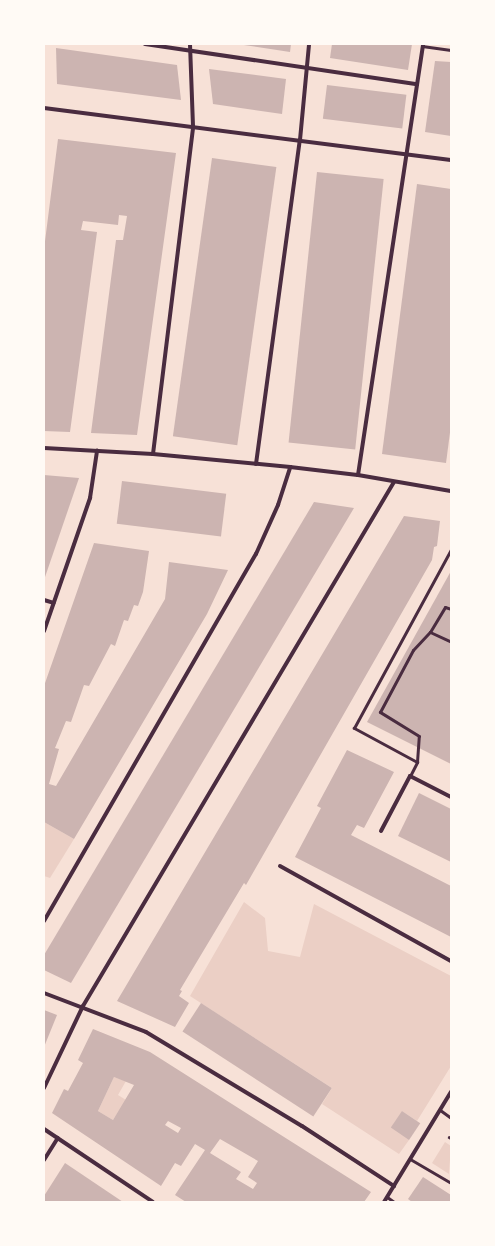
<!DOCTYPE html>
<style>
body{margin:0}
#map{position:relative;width:495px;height:1246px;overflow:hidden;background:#f7e1d7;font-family:Rubik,sans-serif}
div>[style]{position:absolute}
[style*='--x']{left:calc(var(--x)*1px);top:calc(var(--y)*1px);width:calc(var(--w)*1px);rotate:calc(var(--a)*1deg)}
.green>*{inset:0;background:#ebcfc5}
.building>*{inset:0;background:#ccb4b1;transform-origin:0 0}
.path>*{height:2.5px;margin:-1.25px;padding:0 1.25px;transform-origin:1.25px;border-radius:1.25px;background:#4a2c40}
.service>*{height:3px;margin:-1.5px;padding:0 1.5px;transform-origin:1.5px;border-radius:1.5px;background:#4a2c40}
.minor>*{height:4px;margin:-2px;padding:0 2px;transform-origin:2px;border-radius:2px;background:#4a2c40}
span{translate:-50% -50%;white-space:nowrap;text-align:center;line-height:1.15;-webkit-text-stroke:3.5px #fffaf5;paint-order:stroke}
.frame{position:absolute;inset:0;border:45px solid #fffaf5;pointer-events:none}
</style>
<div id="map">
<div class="green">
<div style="clip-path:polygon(44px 822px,74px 839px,50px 878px,44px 876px)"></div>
<div style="clip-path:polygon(244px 902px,265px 918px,268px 951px,300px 957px,314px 904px,451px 976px,451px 1066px,417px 1121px,402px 1111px,409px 1140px,399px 1154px,322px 1104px,332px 1088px,190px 996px)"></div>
<div style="clip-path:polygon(114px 1077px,126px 1081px,118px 1095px,126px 1100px,113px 1120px,98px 1111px)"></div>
<div style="clip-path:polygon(445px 1142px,451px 1146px,449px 1174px,432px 1163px)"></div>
</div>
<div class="building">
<div style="clip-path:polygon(237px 44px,291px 44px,290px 52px)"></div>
<div style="clip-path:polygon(332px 44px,412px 44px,408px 70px,330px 58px)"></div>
<div style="clip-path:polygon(56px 48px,177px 65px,181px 100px,57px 84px)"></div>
<div style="clip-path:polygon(435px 61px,451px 62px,451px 136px,425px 132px)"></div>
<div style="clip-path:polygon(209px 69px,286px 79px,282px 114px,213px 104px)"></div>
<div style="left:327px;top:85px;width:80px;height:34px;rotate:7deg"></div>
<div style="clip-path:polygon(58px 139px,176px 153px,137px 435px,91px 433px,116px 240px,123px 240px,127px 216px,119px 215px,118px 225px,83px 221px,81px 230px,97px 232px,70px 432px,44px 431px,44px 249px)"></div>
<div style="left:212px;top:158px;width:65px;height:281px;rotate:8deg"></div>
<div style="left:317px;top:172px;width:67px;height:272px;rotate:6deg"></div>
<div style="clip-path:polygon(417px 184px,451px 189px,451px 425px,446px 463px,382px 454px)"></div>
<div style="clip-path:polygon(44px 475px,79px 478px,44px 580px)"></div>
<div style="left:122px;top:481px;width:105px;height:43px;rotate:7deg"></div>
<div style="clip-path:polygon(314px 502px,354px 508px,71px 983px,44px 970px,44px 955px)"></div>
<div style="clip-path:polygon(404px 516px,440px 521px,437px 546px,434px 547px,432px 560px,246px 885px,244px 883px,180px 990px,182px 991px,179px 996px,189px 1003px,175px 1027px,117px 1001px)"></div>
<div style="clip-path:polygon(94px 543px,149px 551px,143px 592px,138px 606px,134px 605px,128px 621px,124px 620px,115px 646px,111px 644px,89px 686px,84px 685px,71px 722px,66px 721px,55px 748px,59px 749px,49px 784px,56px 786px,165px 599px,169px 562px,228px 570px,207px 614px,74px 839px,44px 822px,44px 686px)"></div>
<div style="clip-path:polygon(451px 571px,451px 764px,367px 722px)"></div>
<div style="clip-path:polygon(347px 750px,394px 772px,364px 828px,357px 825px,351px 835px,451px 886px,451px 937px,295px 857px,321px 808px,317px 806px)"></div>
<div style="clip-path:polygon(419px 793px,451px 809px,451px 862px,398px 836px)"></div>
<div style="left:201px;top:1003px;width:156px;height:34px;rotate:33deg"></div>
<div style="clip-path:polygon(44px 1010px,57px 1015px,44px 1047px)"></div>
<div style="clip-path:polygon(evenodd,93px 1029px,150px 1052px,371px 1192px,364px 1202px,186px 1202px,175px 1195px,205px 1150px,195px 1144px,181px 1166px,175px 1163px,161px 1186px,52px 1113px,64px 1089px,68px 1091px,83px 1063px,78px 1060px,93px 1029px,114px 1077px,134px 1085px,113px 1120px,98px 1111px,114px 1077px,93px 1029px,168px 1121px,181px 1128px,178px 1133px,165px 1125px,168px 1121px,93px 1029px,220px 1139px,258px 1161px,248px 1177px,257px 1183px,253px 1189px,236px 1179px,241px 1172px,210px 1153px,220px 1139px)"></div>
<div style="left:402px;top:1111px;width:22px;height:20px;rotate:34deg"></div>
<div style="clip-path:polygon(65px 1163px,123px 1202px,44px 1202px,44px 1196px)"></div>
<div style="clip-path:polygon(423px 1177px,451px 1195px,451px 1202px,412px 1202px,408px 1199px)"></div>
</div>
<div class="path">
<div style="--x:449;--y:1137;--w:2;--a:27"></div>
</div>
<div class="service">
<div style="--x:422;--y:46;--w:29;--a:8"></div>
<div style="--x:430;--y:632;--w:29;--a:-59"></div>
<div style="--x:445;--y:607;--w:6;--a:18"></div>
<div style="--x:417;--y:762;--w:26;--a:-86"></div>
<div style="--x:419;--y:736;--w:46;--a:-148.4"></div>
<div style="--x:380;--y:712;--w:70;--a:-62"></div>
<div style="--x:413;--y:650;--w:25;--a:-47"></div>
<div style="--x:430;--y:632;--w:23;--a:25"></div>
<div style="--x:410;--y:776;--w:16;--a:-63"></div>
<div style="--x:417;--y:762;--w:72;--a:-151.6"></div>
<div style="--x:354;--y:728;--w:204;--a:-61.5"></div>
<div style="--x:440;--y:1110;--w:14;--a:36"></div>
<div style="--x:410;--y:1159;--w:48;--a:30.3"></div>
<div style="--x:387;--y:1197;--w:9;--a:36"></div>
</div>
<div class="minor">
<div style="--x:145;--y:44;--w:275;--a:8.4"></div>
<div style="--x:44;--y:108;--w:410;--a:7.3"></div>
<div style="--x:44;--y:448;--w:109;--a:3.2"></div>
<div style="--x:153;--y:454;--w:138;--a:5.4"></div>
<div style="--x:290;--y:467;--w:68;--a:6.7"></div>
<div style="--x:358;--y:475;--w:94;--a:9.8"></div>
<div style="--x:153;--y:454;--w:330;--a:-83"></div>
<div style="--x:193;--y:126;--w:82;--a:-92.1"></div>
<div style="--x:256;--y:464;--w:327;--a:-82.3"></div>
<div style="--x:300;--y:140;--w:96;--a:-84.6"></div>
<div style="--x:358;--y:475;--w:436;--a:-81.4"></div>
<div style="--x:44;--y:600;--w:10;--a:17"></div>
<div style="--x:44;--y:631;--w:141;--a:-70.9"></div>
<div style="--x:90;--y:498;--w:48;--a:-81.5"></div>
<div style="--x:381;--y:831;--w:62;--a:-62.2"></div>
<div style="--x:410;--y:776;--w:46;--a:27.1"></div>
<div style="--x:280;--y:866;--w:196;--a:29.1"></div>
<div style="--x:44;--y:921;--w:424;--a:-60"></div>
<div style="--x:256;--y:554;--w:54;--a:-65.8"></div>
<div style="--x:278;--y:505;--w:40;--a:-72"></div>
<div style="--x:44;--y:993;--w:109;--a:20.9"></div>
<div style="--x:146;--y:1032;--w:182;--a:31.1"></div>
<div style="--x:302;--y:1126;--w:110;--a:33.1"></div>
<div style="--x:44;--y:1088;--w:91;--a:-64.6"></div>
<div style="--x:83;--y:1006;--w:609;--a:-59.31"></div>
<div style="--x:44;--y:1129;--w:131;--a:33.8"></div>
<div style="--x:44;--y:1160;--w:26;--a:-58"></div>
<div style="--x:384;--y:1202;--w:129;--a:-58.7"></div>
</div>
<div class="frame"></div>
</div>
